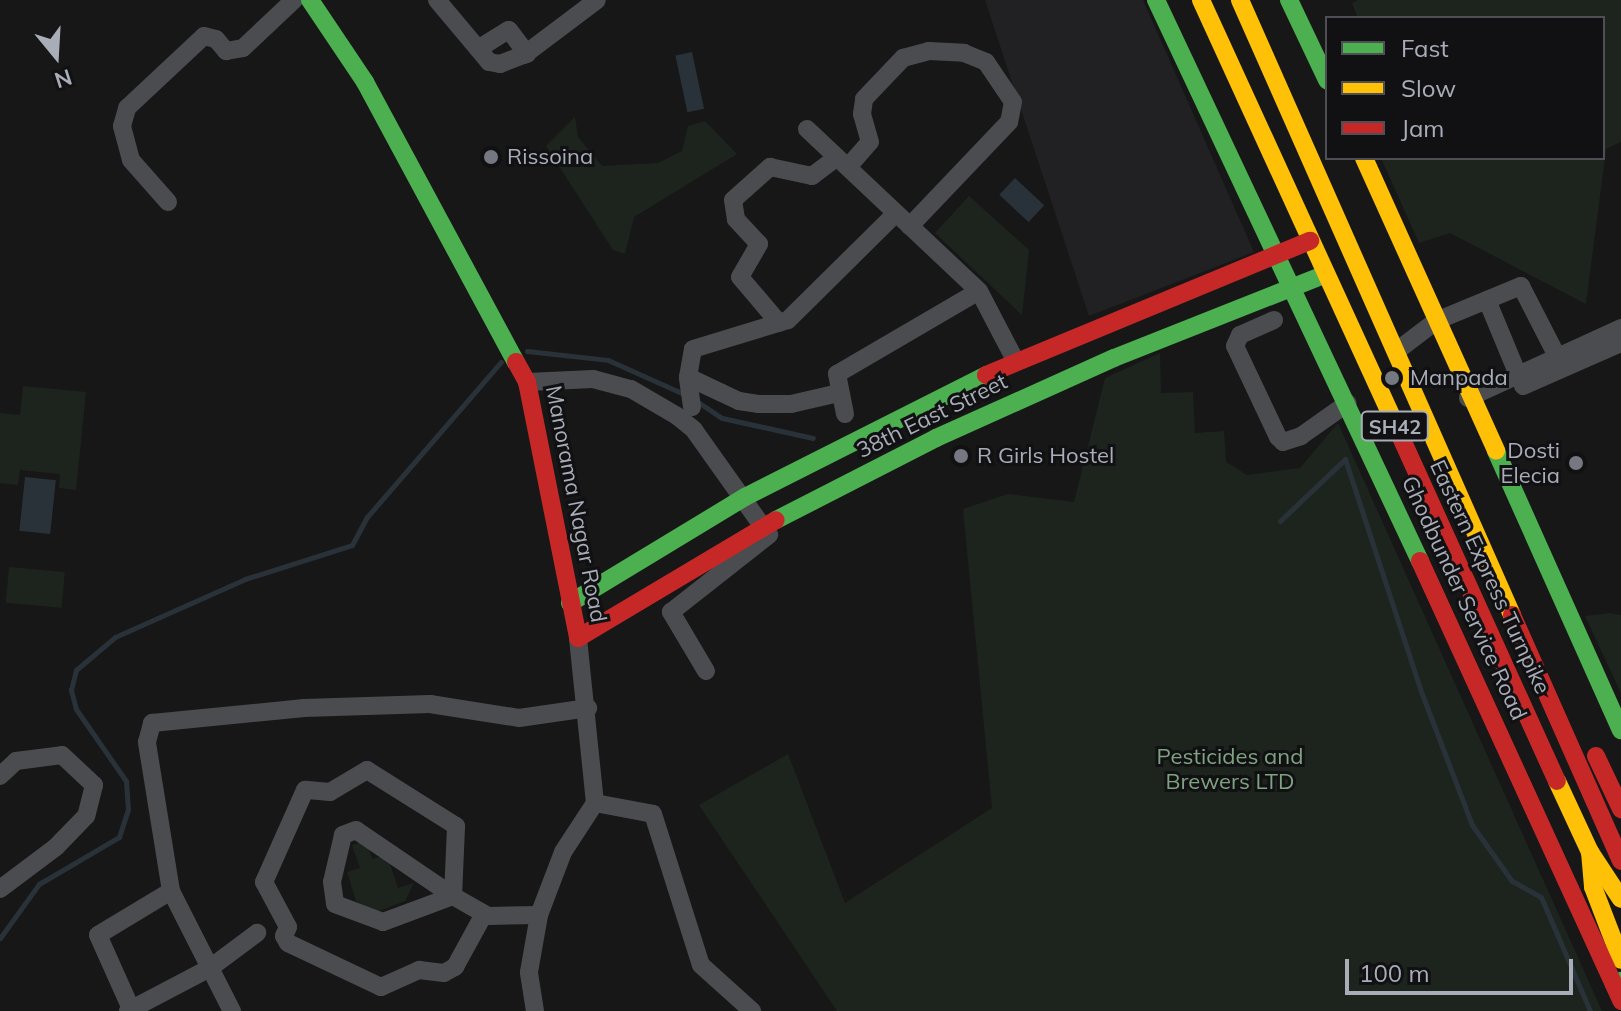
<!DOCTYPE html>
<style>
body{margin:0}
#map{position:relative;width:1621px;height:1011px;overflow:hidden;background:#171717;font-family:Mulish,sans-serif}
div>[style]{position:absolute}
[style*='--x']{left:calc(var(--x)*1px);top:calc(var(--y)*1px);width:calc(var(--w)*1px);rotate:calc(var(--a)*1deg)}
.built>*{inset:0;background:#212123}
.green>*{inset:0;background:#1d241e;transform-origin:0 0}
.water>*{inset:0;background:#2a3239;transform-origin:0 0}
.stream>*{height:5px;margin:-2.5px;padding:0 2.5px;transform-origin:2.5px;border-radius:2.5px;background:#2a3239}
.street>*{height:18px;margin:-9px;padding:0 9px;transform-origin:9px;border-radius:9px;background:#4b4c50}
.fast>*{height:18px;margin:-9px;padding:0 9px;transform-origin:9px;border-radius:9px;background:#4caf50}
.slow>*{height:18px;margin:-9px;padding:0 9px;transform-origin:9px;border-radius:9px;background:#ffc107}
.jam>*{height:18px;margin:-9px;padding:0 9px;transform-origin:9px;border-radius:9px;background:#c62828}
.dots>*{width:22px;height:22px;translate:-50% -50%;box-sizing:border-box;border:4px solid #111113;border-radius:50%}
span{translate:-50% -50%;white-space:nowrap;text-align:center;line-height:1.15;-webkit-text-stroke:6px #111113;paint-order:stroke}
.shield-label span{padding:2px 6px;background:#111113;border:2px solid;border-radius:6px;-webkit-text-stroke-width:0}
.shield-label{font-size:20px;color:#a8adb8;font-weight:700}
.poi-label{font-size:22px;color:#a8adb8}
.left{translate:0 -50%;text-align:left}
.right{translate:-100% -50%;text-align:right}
.street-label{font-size:22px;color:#a8adb8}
.park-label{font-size:22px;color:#7fa381}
.legend{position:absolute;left:1325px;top:16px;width:280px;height:144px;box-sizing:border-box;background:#111113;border:2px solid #4d4f55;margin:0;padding:10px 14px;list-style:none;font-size:24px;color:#a8adb8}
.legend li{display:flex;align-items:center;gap:16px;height:40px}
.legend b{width:40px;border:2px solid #4d4f55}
.north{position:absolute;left:16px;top:16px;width:80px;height:80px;-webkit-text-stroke:6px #111113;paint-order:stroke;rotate:162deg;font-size:22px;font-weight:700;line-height:32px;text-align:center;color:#a8adb8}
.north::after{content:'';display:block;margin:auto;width:28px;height:36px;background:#a8adb8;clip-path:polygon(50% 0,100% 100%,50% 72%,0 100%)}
.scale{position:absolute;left:1345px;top:959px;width:228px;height:36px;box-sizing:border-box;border:4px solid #a8adb8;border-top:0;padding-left:10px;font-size:24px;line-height:28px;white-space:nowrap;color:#a8adb8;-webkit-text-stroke:6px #111113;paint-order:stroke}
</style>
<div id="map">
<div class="built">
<div style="clip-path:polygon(985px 0,1143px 0,1254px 252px,1089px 316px)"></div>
</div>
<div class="green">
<div style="clip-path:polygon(1358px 0,1621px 0,1621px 142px,1606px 149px,1586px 304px,1450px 233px,1419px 243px,1381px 158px,1603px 158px,1603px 18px,1358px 18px,1352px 3px)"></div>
<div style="clip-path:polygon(575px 117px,578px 137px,602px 166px,658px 163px,682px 151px,688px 126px,705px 121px,737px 154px,634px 217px,625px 254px,613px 250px,546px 146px)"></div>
<div style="clip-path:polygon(969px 196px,1029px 250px,1022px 315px,935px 233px)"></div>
<div style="clip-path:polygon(1160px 353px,1161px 393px,1193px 392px,1195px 433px,1224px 431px,1226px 462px,1247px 475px,1300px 468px,1338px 423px,1602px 1011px,837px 1011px,699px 805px,788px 754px,845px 903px,992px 808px,963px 509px,1008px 494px,1074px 502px,1105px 378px)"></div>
<div style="clip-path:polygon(23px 386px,86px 392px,76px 490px,59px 488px,60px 474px,20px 470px,18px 485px,0 483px,0 413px,20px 415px)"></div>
<div style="left:9px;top:567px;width:56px;height:36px;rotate:5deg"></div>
<div style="clip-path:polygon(1610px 613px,1621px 615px,1621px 693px,1585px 616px)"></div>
<div style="clip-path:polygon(366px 841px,372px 859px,387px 855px,398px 888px,414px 883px,405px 901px,374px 913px,356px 901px,347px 872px,360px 868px,352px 845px)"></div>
</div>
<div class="water">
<div style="left:692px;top:52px;width:58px;height:17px;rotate:78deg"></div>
<div style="left:1015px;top:178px;width:40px;height:23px;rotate:43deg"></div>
<div style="left:25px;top:477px;width:31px;height:54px;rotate:6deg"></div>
</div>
<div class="stream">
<div style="--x:527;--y:351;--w:81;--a:6.3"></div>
<div style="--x:608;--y:360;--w:85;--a:24.2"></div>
<div style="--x:695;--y:400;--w:32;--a:34"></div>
<div style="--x:722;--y:418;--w:93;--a:12.4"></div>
<div style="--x:1280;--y:521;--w:90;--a:-43.6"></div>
<div style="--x:1345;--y:459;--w:247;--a:71.9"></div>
<div style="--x:1422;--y:694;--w:140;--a:69.1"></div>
<div style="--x:1472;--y:825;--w:69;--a:54.5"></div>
<div style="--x:1512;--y:881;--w:33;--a:29"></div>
<div style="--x:1541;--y:897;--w:124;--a:66.7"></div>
<div style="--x:0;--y:938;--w:67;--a:-54.2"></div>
<div style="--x:39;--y:884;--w:93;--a:-30.4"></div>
<div style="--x:119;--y:837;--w:28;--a:-72"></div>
<div style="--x:128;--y:810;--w:29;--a:-94"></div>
<div style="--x:126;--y:781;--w:88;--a:-124.8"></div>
<div style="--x:76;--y:709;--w:20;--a:-105"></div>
<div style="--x:71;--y:690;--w:21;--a:-76"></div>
<div style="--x:76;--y:670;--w:51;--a:-40.2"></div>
<div style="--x:115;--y:637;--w:142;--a:-24"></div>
<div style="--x:245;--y:579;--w:112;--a:-17.6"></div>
<div style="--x:352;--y:545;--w:32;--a:-62"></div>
<div style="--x:367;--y:517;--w:205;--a:-49.2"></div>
</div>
<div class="street">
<div style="--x:437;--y:0;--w:81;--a:50"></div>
<div style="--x:489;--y:62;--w:11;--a:10"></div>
<div style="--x:500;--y:64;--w:26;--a:-21"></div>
<div style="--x:524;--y:55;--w:91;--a:-37"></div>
<div style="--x:478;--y:49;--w:36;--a:-32"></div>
<div style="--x:509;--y:30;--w:30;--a:53"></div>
<div style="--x:807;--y:129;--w:236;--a:43.3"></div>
<div style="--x:979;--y:291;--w:78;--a:62.4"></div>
<div style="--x:848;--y:167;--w:33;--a:-49"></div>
<div style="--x:870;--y:142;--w:29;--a:-106"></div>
<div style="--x:862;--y:114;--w:15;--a:-82"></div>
<div style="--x:864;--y:99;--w:57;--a:-46.4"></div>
<div style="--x:903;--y:58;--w:27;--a:-15"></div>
<div style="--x:929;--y:51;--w:35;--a:3"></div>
<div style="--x:964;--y:53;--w:24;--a:22"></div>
<div style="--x:986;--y:62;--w:48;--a:56"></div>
<div style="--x:1013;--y:102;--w:20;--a:101"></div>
<div style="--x:1009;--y:122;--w:144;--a:133.6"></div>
<div style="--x:168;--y:202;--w:56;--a:-131.4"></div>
<div style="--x:131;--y:160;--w:35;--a:-105"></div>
<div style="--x:122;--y:126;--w:19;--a:-74"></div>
<div style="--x:127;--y:108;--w:105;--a:-43.1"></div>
<div style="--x:204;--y:36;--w:12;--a:14"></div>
<div style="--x:216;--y:39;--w:16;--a:50"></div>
<div style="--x:226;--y:51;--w:17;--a:-10"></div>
<div style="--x:243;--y:48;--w:70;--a:-43.3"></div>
<div style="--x:1487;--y:300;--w:81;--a:67.5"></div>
<div style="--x:1274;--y:320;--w:37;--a:156"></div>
<div style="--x:1240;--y:335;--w:12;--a:114"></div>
<div style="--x:1235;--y:346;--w:101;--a:64.7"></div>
<div style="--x:1278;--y:437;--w:7;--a:45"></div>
<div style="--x:1283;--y:442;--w:19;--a:-18"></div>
<div style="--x:1301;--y:436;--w:57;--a:-35.1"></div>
<div style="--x:779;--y:323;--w:60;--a:-130.3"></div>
<div style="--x:740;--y:277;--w:38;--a:-60"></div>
<div style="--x:759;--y:244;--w:34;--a:-133"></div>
<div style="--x:736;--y:219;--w:19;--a:-99"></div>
<div style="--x:733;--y:200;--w:50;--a:-41.7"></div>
<div style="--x:770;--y:167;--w:43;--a:12.1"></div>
<div style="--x:812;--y:176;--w:31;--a:-37"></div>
<div style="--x:1398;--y:350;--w:48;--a:-37.3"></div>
<div style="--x:1436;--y:321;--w:92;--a:-22.4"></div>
<div style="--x:1521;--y:286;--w:79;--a:62.8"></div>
<div style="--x:688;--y:377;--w:56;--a:25.2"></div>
<div style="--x:739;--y:401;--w:19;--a:9"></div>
<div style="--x:758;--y:404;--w:33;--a:0"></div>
<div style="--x:791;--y:404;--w:49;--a:-12.9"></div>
<div style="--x:527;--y:382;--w:66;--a:-2.6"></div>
<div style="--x:593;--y:379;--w:39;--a:15"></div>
<div style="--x:631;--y:389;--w:53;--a:30.4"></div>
<div style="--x:677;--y:416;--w:22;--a:39"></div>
<div style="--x:694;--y:430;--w:119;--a:54.6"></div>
<div style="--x:1523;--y:386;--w:107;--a:-23.7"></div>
<div style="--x:1468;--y:398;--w:168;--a:-24.6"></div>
<div style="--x:692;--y:407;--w:30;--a:-98"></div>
<div style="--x:688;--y:377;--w:28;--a:-80"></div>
<div style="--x:693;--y:349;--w:99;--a:-17"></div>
<div style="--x:788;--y:320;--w:152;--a:-44.7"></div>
<div style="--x:845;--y:414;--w:41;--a:-101.3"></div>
<div style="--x:837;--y:374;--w:164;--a:-30.3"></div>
<div style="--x:706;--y:671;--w:69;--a:-120.7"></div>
<div style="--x:671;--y:612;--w:125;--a:-38.2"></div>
<div style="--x:0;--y:776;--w:22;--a:-43"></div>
<div style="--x:16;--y:761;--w:46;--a:-7.4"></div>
<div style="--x:62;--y:755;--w:44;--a:43.2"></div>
<div style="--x:94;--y:785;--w:32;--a:104"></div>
<div style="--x:86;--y:816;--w:43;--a:134.1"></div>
<div style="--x:56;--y:847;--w:70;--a:143.1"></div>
<div style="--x:595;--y:803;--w:59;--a:10.7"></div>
<div style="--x:653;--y:814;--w:158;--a:72.4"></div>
<div style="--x:701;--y:965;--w:69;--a:42"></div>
<div style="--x:171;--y:891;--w:135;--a:63.1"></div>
<div style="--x:453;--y:896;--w:70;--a:-87.5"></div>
<div style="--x:456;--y:826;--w:105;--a:-147.8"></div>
<div style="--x:367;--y:770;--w:43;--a:149.3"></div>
<div style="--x:330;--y:792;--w:25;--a:-175"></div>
<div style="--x:305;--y:790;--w:101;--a:114"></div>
<div style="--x:264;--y:882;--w:51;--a:61.9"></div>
<div style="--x:288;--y:927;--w:10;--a:114"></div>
<div style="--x:284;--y:936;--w:8;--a:60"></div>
<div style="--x:288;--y:943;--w:103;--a:25.3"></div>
<div style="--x:381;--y:987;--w:42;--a:-24.1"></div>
<div style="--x:419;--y:970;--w:25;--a:7"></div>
<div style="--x:444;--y:973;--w:13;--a:-29"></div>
<div style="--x:455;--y:967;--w:60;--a:-61.3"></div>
<div style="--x:453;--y:896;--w:117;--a:-145.8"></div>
<div style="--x:356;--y:830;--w:14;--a:159"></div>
<div style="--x:343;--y:835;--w:48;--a:103.2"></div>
<div style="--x:332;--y:882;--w:22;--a:82"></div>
<div style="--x:335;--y:904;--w:51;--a:20.6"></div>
<div style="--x:383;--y:922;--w:75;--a:-20.4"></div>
<div style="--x:453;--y:896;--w:40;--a:29.7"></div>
<div style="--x:488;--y:916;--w:51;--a:-1.1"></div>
<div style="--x:128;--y:1011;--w:93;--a:-27.7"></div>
<div style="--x:210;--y:968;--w:59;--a:-36.7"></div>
<div style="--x:132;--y:1011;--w:83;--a:-114.1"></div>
<div style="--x:98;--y:935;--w:85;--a:-31.1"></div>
<div style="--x:171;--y:891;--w:151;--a:-99.2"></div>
<div style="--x:147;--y:742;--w:20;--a:-75"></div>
<div style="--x:152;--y:723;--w:153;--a:-5.6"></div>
<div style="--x:304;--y:708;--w:126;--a:-1.8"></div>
<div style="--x:430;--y:704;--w:90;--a:8.9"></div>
<div style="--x:519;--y:718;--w:70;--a:-8.2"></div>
<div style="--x:535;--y:1011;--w:39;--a:-99"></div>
<div style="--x:529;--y:972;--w:58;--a:-80"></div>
<div style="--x:539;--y:915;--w:67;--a:-69.1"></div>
<div style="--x:563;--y:852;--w:59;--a:-56.9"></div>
<div style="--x:595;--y:803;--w:166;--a:-95.9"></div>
</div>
<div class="fast">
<div style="--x:310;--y:0;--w:99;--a:56.1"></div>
<div style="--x:365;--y:82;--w:318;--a:61.7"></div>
<div style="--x:1156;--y:0;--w:620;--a:64.8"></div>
<div style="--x:1289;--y:0;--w:89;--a:64.6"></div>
<div style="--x:1496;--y:451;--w:306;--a:65.9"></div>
<div style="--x:776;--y:520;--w:180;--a:-27.1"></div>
<div style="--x:936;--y:438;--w:195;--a:-24.2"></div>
<div style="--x:1114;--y:358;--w:228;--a:-21.6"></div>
<div style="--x:570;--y:603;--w:205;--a:-31.2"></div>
<div style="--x:745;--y:497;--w:270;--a:-26.8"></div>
<div style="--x:1614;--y:984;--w:8;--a:-23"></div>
</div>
<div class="slow">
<div style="--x:1201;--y:0;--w:476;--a:65.4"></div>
<div style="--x:1240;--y:0;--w:672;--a:66.14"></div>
<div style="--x:1364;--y:158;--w:321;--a:65.7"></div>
<div style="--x:1557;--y:781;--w:78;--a:65.1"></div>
<div style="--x:1590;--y:852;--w:35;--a:85"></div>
<div style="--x:1593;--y:887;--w:78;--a:69"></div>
<div style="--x:1590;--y:852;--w:56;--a:56.6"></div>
</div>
<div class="jam">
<div style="--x:516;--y:362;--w:23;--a:61"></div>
<div style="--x:527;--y:382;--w:261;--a:78.7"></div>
<div style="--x:578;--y:638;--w:230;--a:-30.8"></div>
<div style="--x:986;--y:375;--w:351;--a:-22.5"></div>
<div style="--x:1399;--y:433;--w:382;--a:65.6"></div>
<div style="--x:1420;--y:561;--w:484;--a:65.4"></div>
<div style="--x:1512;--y:615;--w:269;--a:66.1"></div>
<div style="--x:1596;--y:756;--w:59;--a:64.7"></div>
</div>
<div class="dots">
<div style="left:491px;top:157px;background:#757880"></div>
<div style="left:1392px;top:378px;background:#757880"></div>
<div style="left:961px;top:456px;background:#757880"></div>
<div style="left:1576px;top:463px;background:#757880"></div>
</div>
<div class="shield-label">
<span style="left:1395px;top:426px">SH42</span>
</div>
<div class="poi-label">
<span class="left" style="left:507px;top:157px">Rissoina</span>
<span class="left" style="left:1410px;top:378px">Manpada</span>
<span class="right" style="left:1560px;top:463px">Dosti<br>Elecia</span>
<span class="left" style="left:977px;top:456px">R Girls Hostel</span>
</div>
<div class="street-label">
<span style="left:932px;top:416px;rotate:-26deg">38th East Street</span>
<span style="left:576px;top:504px;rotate:79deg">Manorama Nagar Road</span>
<span style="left:1490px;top:577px;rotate:65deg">Eastern Express Turnpike</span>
<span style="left:1464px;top:598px;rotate:65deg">Ghodbunder Service Road</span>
</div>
<div class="park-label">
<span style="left:1230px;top:769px">Pesticides and<br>Brewers LTD</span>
</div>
<ul class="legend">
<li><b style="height:10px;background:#4caf50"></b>Fast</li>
<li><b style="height:10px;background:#ffc107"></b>Slow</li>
<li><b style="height:10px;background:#c62828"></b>Jam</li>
</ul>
<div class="north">N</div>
<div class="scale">100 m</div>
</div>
